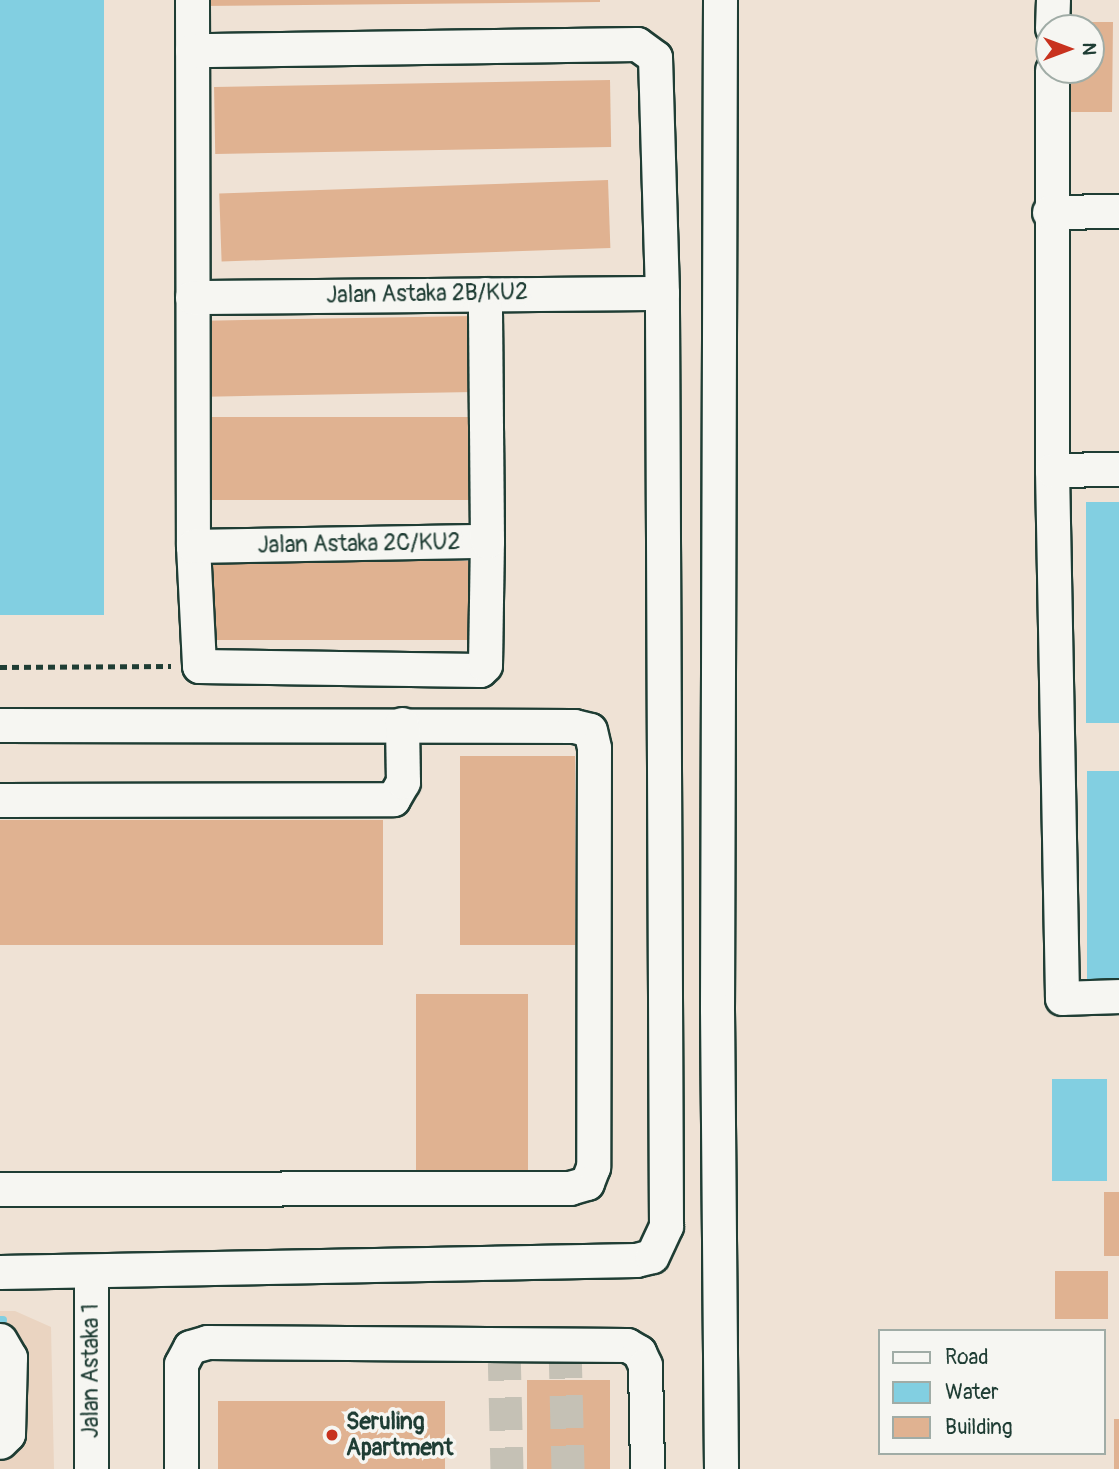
<!DOCTYPE html>
<style>
body{margin:0}
#map{position:relative;width:1119px;height:1469px;overflow:hidden;background:#efe2d5;font-family:Pangolin,sans-serif}
div>[style]{position:absolute}
[style*='--x']{left:calc(var(--x)*1px);top:calc(var(--y)*1px);width:calc(var(--w)*1px);rotate:calc(var(--a)*1deg)}
.built>*{inset:0;background:#ead4c1}
.water>*{inset:0;background:#82cfe1;transform-origin:0 0}
.stream>*{height:8px;margin:-4px;padding:0 4px;transform-origin:4px;border-radius:4px;background:#82cfe1}
.building>*{inset:0;background:#e0b291;transform-origin:0 0}
.minor-tunnel>*{height:33px;margin-top:-16.5px;transform-origin:0;background:repeating-linear-gradient(90deg,#c5c1b5 0 33px,transparent 0 50px)}
.path>*{height:4.5px;margin-top:-2.25px;transform-origin:0;background:repeating-linear-gradient(90deg,#1f3d34 0 7px,transparent 0 12px)}
.roads{filter:drop-shadow(2px 0 #1f3d34) drop-shadow(-2px 0 #1f3d34) drop-shadow(0 2px #1f3d34) drop-shadow(0 -2px #1f3d34)}
.minor>*{height:33px;margin:-16.5px;padding:0 16.5px;transform-origin:16.5px;border-radius:16.5px;background:#f6f6f2}
.dots>*{width:19px;height:19px;translate:-50% -50%;box-sizing:border-box;border:4px solid #f6f6f2;border-radius:50%}
span{translate:-50% -50%;white-space:nowrap;text-align:center;line-height:1.15;-webkit-text-stroke:7px #f6f6f2;paint-order:stroke}
.street-label{font-size:23px;color:#1f3d34}
.poi-label{font-size:23px;color:#1f3d34;font-weight:700}
.left{translate:0 -50%;text-align:left}
.legend{position:absolute;left:878px;top:1329px;width:228px;height:126px;box-sizing:border-box;background:#f6f6f2;border:2px solid #a0aca6;margin:0;padding:9px 12px;list-style:none;font-size:21px;color:#1f3d34}
.legend li{display:flex;align-items:center;gap:14px;height:35px}
.legend b{width:35px;border:2px solid #a0aca6}
.north{position:absolute;left:1035px;top:14px;width:70px;height:70px;box-sizing:border-box;background:#f6f6f2;border:2px solid #a0aca6;border-radius:50%;rotate:90deg;font-size:19px;font-weight:700;line-height:28px;text-align:center;color:#1f3d34}
.north::after{content:'';display:block;margin:auto;width:24px;height:32px;background:#c8321e;clip-path:polygon(50% 0,100% 100%,50% 72%,0 100%)}
</style>
<div id="map">
<div class="built">
<div style="clip-path:polygon(0 1311px,15px 1311px,51px 1327px,54px 1469px,0 1469px)"></div>
</div>
<div class="water">
<div style="left:0;top:0;width:104px;height:615px"></div>
<div style="left:1086px;top:502px;width:33px;height:221px"></div>
<div style="left:1087px;top:771px;width:32px;height:216px"></div>
<div style="left:1052px;top:1079px;width:55px;height:102px"></div>
</div>
<div class="stream">
<div style="--x:0;--y:1320;--w:3;--a:0"></div>
</div>
<div class="building">
<div style="clip-path:polygon(201px 0,600px 0,600px 2px,201px 6px)"></div>
<div style="clip-path:polygon(1069px 22px,1113px 22px,1112px 112px,1069px 112px,1069px 70px,1091px 70px,1091px 28px,1069px 28px)"></div>
<div style="left:610px;top:80px;width:67px;height:396px;rotate:89deg"></div>
<div style="left:608px;top:180px;width:68px;height:389px;rotate:88deg"></div>
<div style="left:473px;top:316px;width:76px;height:267px;rotate:89deg"></div>
<div style="left:474px;top:417px;width:83px;height:269px;rotate:90deg"></div>
<div style="left:473px;top:561px;width:79px;height:269px;rotate:90deg"></div>
<div style="left:575px;top:756px;width:189px;height:115px;rotate:90deg"></div>
<div style="left:383px;top:820px;width:125px;height:383px;rotate:90deg"></div>
<div style="left:416px;top:994px;width:112px;height:191px"></div>
<div style="left:1104px;top:1192px;width:15px;height:64px"></div>
<div style="left:1055px;top:1271px;width:53px;height:48px"></div>
<div style="left:527px;top:1380px;width:83px;height:89px"></div>
<div style="left:445px;top:1401px;width:68px;height:227px;rotate:90deg"></div>
<div style="left:1114px;top:1419px;width:5px;height:50px"></div>
</div>
<div class="minor-tunnel">
<div style="--x:565;--y:1345;--w:124;--a:88.6"></div>
<div style="--x:504;--y:1347;--w:122;--a:88.6"></div>
</div>
<div class="path">
<div style="--x:0;--y:667;--w:171;--a:-0.3"></div>
</div>
<div class="roads">
<div class="minor">
<div style="--x:192;--y:0;--w:546;--a:89.9"></div>
<div style="--x:193;--y:546;--w:120;--a:87.1"></div>
<div style="--x:199;--y:666;--w:281;--a:0.8"></div>
<div style="--x:480;--y:670;--w:7;--a:-45"></div>
<div style="--x:485;--y:665;--w:124;--a:-89.1"></div>
<div style="--x:720;--y:0;--w:1009;--a:90.17"></div>
<div style="--x:717;--y:1009;--w:460;--a:89.5"></div>
<div style="--x:1052;--y:28;--w:28;--a:-88"></div>
<div style="--x:1052;--y:70;--w:400;--a:90"></div>
<div style="--x:1052;--y:470;--w:528;--a:88.91"></div>
<div style="--x:1062;--y:998;--w:57;--a:-2"></div>
<div style="--x:1049;--y:212;--w:70;--a:-0.8"></div>
<div style="--x:192;--y:297;--w:470;--a:-0.5"></div>
<div style="--x:1052;--y:470;--w:67;--a:-0.9"></div>
<div style="--x:193;--y:546;--w:294;--a:-1"></div>
<div style="--x:487;--y:541;--w:247;--a:-90.5"></div>
<div style="--x:0;--y:725;--w:574;--a:0.1"></div>
<div style="--x:574;--y:726;--w:16;--a:14"></div>
<div style="--x:590;--y:730;--w:18;--a:77"></div>
<div style="--x:594;--y:748;--w:419;--a:90.1"></div>
<div style="--x:593;--y:1167;--w:17;--a:111"></div>
<div style="--x:587;--y:1183;--w:18;--a:164"></div>
<div style="--x:570;--y:1188;--w:570;--a:179.9"></div>
<div style="--x:0;--y:800;--w:393;--a:-0.1"></div>
<div style="--x:393;--y:799;--w:20;--a:-60"></div>
<div style="--x:403;--y:782;--w:58;--a:-91"></div>
<div style="--x:0;--y:1272;--w:636;--a:-1.08"></div>
<div style="--x:636;--y:1260;--w:16;--a:-14"></div>
<div style="--x:652;--y:1256;--w:33;--a:-65"></div>
<div style="--x:666;--y:1226;--w:933;--a:-90.25"></div>
<div style="--x:662;--y:293;--w:236;--a:-91.7"></div>
<div style="--x:655;--y:57;--w:22;--a:-144"></div>
<div style="--x:637;--y:44;--w:445;--a:179.2"></div>
<div style="--x:91;--y:1273;--w:196;--a:90"></div>
<div style="--x:0;--y:1340;--w:20;--a:60"></div>
<div style="--x:10;--y:1357;--w:77;--a:91.5"></div>
<div style="--x:8;--y:1434;--w:11;--a:135"></div>
<div style="--x:181;--y:1469;--w:105;--a:-90"></div>
<div style="--x:181;--y:1364;--w:19;--a:-62"></div>
<div style="--x:190;--y:1347;--w:18;--a:-16"></div>
<div style="--x:207;--y:1342;--w:420;--a:0.4"></div>
<div style="--x:627;--y:1345;--w:14;--a:30"></div>
<div style="--x:639;--y:1352;--w:14;--a:65"></div>
<div style="--x:645;--y:1365;--w:104;--a:88.9"></div>
</div>
</div>
<div class="dots">
<div style="left:332px;top:1435px;background:#c8321e"></div>
</div>
<div class="street-label">
<span style="left:427px;top:294px;rotate:-1deg">Jalan Astaka 2B/KU2</span>
<span style="left:359px;top:544px;rotate:-1deg">Jalan Astaka 2C/KU2</span>
<span style="left:91px;top:1371px;rotate:-90deg">Jalan Astaka 1</span>
</div>
<div class="poi-label">
<span class="left" style="left:346px;top:1435px">Seruling<br>Apartment</span>
</div>
<ul class="legend">
<li><b style="height:9px;background:#f6f6f2"></b>Road</li>
<li><b style="height:19px;background:#82cfe1"></b>Water</li>
<li><b style="height:19px;background:#e0b291"></b>Building</li>
</ul>
<div class="north">N</div>
</div>
